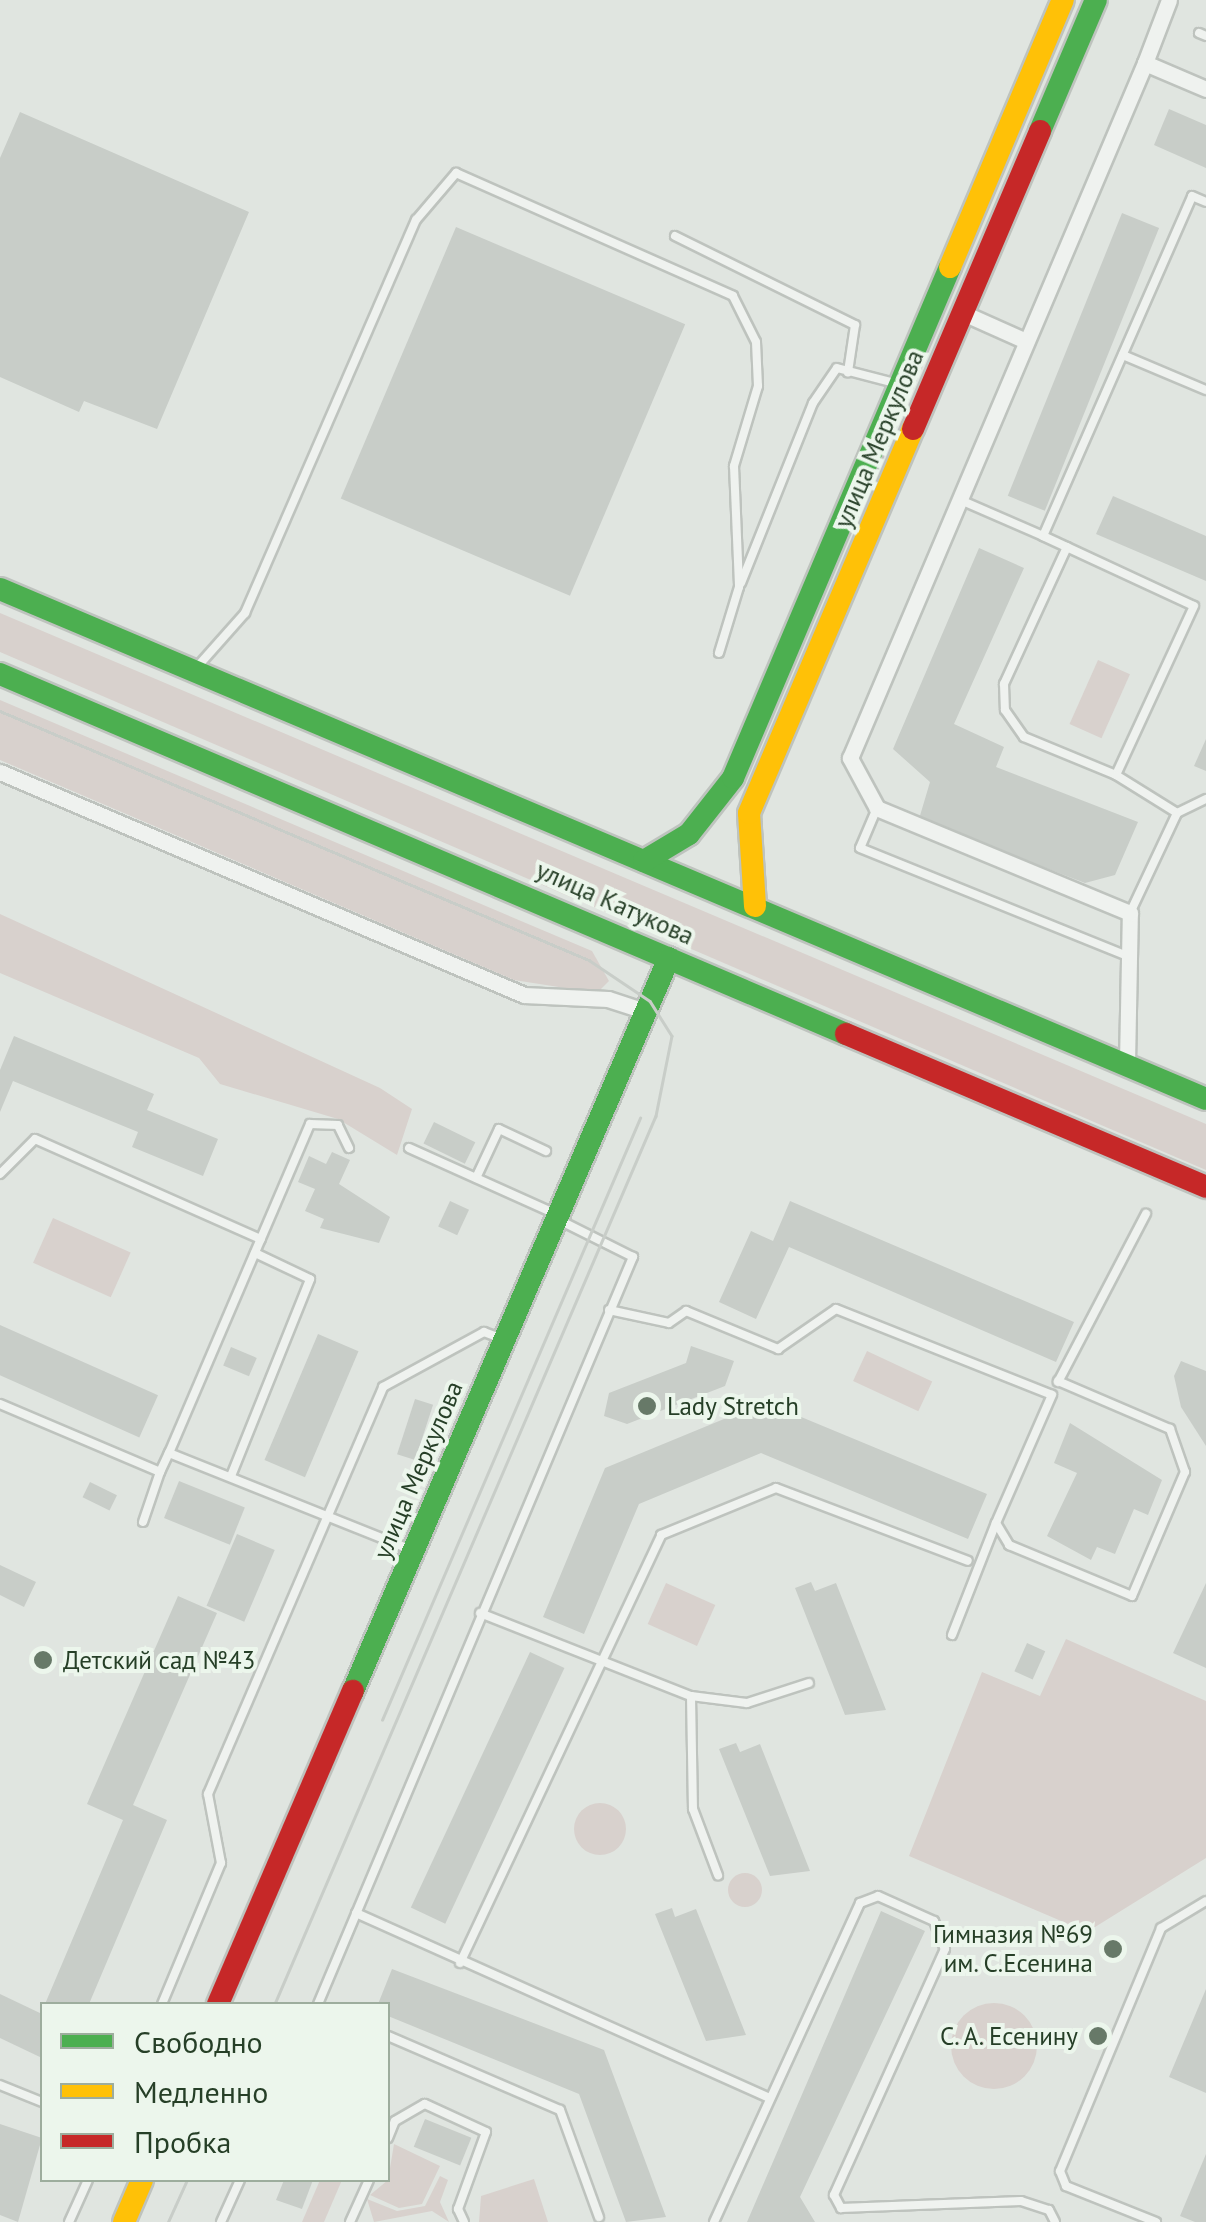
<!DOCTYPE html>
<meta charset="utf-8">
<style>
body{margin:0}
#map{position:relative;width:1206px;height:2222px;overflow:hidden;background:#e0e5e0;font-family:"PT Sans",sans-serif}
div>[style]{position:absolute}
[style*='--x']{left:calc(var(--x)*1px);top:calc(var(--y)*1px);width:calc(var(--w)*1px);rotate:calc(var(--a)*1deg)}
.green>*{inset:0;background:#d8d1cd;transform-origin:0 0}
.round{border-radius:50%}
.building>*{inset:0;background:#c8cdc8;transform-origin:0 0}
.roads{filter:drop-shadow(2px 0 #bec3be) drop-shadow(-2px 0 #bec3be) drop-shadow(0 2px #bec3be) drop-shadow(0 -2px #bec3be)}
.lane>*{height:8px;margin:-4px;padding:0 4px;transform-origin:4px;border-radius:4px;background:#eff2ef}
.street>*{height:15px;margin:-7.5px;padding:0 7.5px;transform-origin:7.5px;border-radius:7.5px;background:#eff2ef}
.fast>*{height:22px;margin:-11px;padding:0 11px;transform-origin:11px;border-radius:11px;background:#4caf50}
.slow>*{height:22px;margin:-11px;padding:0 11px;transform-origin:11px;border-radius:11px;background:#ffc107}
.jam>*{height:22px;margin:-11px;padding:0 11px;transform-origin:11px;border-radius:11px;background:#c62828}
.tram>*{height:2.5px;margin:-1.25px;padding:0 1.25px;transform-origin:1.25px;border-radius:1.25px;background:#c8cdc8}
.dots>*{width:28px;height:28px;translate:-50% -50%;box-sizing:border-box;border:5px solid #ecf6ec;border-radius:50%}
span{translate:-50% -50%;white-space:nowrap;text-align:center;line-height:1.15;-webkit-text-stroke:8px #ecf6ec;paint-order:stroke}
.street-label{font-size:25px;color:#263f27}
.poi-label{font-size:25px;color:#263f27}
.left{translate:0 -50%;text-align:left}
.right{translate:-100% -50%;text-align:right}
.legend{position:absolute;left:40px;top:2002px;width:350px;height:180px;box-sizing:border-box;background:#ecf6ec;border:2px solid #9dad9d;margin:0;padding:12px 18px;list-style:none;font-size:30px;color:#263f27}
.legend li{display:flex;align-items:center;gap:20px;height:50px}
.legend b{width:50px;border:2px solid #9dad9d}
</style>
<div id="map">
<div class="green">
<div style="clip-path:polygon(0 613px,1206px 1124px,1206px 1170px,0 652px)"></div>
<div style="left:1098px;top:660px;width:35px;height:70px;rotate:24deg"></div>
<div style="clip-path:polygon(0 700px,592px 951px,609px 981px,597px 993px,514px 980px,0 760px)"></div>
<div style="clip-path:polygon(0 914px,380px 1088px,412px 1109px,397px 1155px,338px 1119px,220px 1084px,199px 1058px,0 973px)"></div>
<div style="left:53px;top:1218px;width:85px;height:49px;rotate:24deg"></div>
<div style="left:867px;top:1351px;width:72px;height:33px;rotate:25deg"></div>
<div style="left:666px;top:1583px;width:54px;height:45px;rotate:24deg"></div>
<div style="clip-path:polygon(1066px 1639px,1206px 1701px,1206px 1858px,1087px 1932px,909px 1856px,982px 1672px,1040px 1696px)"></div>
<div class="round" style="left:574px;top:1803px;width:52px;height:52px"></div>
<div class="round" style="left:728px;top:1873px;width:34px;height:34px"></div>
<div class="round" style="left:951px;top:2003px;width:86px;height:86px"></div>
<div style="clip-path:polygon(394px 2144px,440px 2166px,422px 2204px,399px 2208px,370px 2195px,388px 2180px)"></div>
<div style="clip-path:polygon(440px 2176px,448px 2180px,440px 2202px,449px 2222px,432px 2211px,374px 2222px,367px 2199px,397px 2211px,425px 2206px)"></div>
<div style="clip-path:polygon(534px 2179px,548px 2222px,479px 2222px,481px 2196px)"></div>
<div style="clip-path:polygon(320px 2180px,342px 2180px,324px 2222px,302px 2222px)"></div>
</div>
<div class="building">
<div style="clip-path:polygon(1169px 109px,1206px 125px,1206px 168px,1154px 145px)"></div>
<div style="clip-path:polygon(20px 112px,249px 212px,157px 429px,84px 401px,79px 412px,0 377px,0 158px)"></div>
<div style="left:1122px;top:213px;width:40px;height:305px;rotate:22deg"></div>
<div style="left:456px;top:227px;width:249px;height:295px;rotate:23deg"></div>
<div style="clip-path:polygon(1113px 496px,1206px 536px,1206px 581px,1096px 534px)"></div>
<div style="clip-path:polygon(979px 548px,1024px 568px,954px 724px,1004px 747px,996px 767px,1138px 822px,1115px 875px,1085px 883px,919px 819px,930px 782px,893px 749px)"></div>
<div style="clip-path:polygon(1206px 739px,1206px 771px,1194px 766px)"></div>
<div style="clip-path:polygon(14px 1036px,154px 1094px,147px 1110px,218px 1139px,203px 1176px,132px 1147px,138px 1132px,13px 1081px,0 1112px,0 1070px)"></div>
<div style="left:434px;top:1122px;width:46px;height:24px;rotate:26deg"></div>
<div style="clip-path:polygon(332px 1152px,350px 1160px,339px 1184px,390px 1217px,379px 1243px,320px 1228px,324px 1219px,305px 1211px,315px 1189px,298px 1182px,309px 1156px,326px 1164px)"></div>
<div style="left:450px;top:1201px;width:21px;height:28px;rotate:25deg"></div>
<div style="clip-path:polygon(790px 1201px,1074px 1322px,1056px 1362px,789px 1247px,756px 1319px,719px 1302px,751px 1231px,773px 1241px)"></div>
<div style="left:0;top:1325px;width:173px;height:46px;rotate:24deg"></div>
<div style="left:318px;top:1334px;width:44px;height:137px;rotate:23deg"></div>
<div style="clip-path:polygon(691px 1346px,734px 1361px,725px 1386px,627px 1424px,604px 1416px,609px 1393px,686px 1363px)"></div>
<div style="left:231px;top:1347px;width:28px;height:20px;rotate:23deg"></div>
<div style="clip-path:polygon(1181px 1361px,1206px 1371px,1206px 1446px,1181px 1407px,1174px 1376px)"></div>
<div style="left:415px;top:1399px;width:19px;height:58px;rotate:18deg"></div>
<div style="clip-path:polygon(765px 1402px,987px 1494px,968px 1539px,761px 1453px,639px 1504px,584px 1634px,543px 1617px,605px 1468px)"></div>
<div style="clip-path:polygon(1070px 1423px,1162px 1480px,1148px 1515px,1134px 1509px,1115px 1554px,1097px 1547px,1091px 1560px,1047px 1536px,1077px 1473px,1054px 1463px)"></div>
<div style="left:179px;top:1481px;width:71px;height:40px;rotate:22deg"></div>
<div style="left:90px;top:1482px;width:30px;height:17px;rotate:26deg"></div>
<div style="left:237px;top:1534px;width:41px;height:78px;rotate:23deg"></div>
<div style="clip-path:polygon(0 1565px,36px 1582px,24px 1607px,0 1595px)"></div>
<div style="clip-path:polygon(811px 1582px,815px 1591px,836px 1583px,886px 1710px,845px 1715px,795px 1588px)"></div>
<div style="clip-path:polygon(1206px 1583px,1206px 1668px,1173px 1653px)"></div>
<div style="clip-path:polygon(178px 1596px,217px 1613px,133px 1805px,167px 1820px,89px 2004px,45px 2004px,123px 1820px,87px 1804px)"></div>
<div style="left:1027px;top:1643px;width:20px;height:31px;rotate:24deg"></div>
<div style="left:530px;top:1652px;width:38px;height:282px;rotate:25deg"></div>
<div style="clip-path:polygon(736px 1743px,740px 1752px,760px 1744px,810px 1871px,770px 1876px,719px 1749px)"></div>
<div style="clip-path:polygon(672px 1908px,675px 1917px,696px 1909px,746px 2035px,706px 2041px,655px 1914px)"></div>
<div style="clip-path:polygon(881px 1911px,925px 1931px,800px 2197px,815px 2222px,747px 2222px)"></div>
<div style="clip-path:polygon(392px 1969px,604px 2050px,666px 2217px,626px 2222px,579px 2094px,388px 2016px,388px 2004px,378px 2004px)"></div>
<div style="clip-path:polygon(1206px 1989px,1206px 2093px,1169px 2077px)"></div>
<div style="clip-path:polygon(0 1994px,42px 2014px,42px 2058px,0 2038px)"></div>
<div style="left:425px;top:2119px;width:50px;height:30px;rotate:22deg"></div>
<div style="clip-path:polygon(0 2124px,42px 2138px,18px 2222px,0 2215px)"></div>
<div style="clip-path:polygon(1206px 2154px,1206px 2222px,1195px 2222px,1180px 2216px)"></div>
<div style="clip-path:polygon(284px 2180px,313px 2180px,302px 2209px,276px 2200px)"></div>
</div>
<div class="roads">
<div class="lane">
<div style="--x:1199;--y:33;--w:8;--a:23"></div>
<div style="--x:675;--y:236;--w:201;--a:26.3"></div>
<div style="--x:855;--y:325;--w:48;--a:98.5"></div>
<div style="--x:1123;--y:355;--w:90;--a:22.9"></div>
<div style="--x:958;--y:499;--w:93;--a:23.5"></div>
<div style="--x:1043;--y:536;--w:371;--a:-66.3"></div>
<div style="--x:1192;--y:196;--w:15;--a:23"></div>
<div style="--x:1043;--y:536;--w:166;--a:24.9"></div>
<div style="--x:1194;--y:606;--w:186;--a:114.8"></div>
<div style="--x:1067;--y:547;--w:151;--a:114.7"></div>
<div style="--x:1004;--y:684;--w:26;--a:88"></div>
<div style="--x:1005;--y:710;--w:33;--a:55"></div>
<div style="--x:1024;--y:737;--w:100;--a:22.4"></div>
<div style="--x:1116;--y:775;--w:72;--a:31.9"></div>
<div style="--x:741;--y:583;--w:194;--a:-68.2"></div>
<div style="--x:813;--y:403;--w:42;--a:-55.6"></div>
<div style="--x:837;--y:368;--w:64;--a:14.5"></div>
<div style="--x:198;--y:666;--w:71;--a:-48.4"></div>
<div style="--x:245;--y:613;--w:429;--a:-66.5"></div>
<div style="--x:416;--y:220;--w:62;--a:-49.6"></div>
<div style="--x:456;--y:173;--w:303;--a:23.9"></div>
<div style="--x:733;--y:296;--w:51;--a:63.4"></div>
<div style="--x:756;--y:342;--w:44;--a:87.4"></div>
<div style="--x:758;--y:386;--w:84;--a:106.7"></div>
<div style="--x:734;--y:466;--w:121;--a:87.6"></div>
<div style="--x:739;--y:587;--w:69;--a:106.9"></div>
<div style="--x:877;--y:808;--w:43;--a:113"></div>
<div style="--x:860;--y:848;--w:284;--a:22"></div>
<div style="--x:1130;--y:913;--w:110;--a:-64.8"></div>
<div style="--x:1177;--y:813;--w:32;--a:-26"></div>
<div style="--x:349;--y:1148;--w:25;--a:-116"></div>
<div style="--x:338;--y:1125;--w:28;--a:-178"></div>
<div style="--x:310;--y:1124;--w:358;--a:113.2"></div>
<div style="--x:169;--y:1453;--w:262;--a:21.8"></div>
<div style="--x:409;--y:1148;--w:161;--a:24.2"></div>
<div style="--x:0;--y:1174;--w:49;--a:-45"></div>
<div style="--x:35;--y:1139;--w:247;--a:23.9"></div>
<div style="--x:476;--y:1178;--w:54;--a:-64.9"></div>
<div style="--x:499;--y:1129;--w:52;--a:25.1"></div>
<div style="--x:609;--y:1310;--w:61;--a:12.2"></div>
<div style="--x:669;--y:1323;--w:21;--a:-35"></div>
<div style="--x:686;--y:1311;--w:100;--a:22.4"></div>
<div style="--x:778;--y:1349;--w:70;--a:-34.6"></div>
<div style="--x:836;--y:1309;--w:232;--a:21.7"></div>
<div style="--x:1058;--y:1382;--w:190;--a:-62.4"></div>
<div style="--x:0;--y:1404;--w:174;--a:23"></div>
<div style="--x:160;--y:1472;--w:21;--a:-65"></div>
<div style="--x:231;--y:1476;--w:212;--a:-68.1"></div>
<div style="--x:310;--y:1279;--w:61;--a:-154.7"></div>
<div style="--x:143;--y:1522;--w:53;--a:-71.2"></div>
<div style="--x:996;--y:1523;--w:140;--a:-66.4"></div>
<div style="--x:480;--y:1613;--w:227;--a:21.5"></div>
<div style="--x:691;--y:1696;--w:113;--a:89"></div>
<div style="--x:693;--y:1809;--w:71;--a:69.3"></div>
<div style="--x:952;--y:1635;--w:120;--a:-68.6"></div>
<div style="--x:996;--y:1523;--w:26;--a:59"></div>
<div style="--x:1009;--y:1545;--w:133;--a:22.5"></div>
<div style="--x:1132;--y:1596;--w:135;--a:-66.9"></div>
<div style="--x:1185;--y:1472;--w:46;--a:-109.2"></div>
<div style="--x:1170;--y:1429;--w:122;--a:-156.8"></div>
<div style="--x:691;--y:1696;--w:56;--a:7.1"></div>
<div style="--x:747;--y:1703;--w:65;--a:-17.9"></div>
<div style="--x:356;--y:1913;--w:453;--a:24.1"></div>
<div style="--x:460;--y:1963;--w:473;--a:-64.8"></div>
<div style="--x:661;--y:1535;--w:124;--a:-22.2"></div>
<div style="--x:776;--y:1488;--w:205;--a:20.8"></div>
<div style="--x:162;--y:2004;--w:153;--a:-67.3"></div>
<div style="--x:221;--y:1863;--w:70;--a:-100.7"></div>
<div style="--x:208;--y:1794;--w:443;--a:-66.7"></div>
<div style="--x:383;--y:1387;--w:115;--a:-28.6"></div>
<div style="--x:484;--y:1332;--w:17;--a:21"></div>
<div style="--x:318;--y:2004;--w:811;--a:-67.14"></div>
<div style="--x:633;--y:1257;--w:80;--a:-153.4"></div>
<div style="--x:388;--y:2036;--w:187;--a:23.3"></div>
<div style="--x:560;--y:2110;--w:114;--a:70"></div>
<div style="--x:0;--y:2085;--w:45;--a:22"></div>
<div style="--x:388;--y:2138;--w:18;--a:-68"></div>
<div style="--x:395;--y:2121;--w:34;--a:-30"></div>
<div style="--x:425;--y:2104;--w:67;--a:24.7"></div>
<div style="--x:486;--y:2132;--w:82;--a:110"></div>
<div style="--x:458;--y:2209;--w:14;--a:65"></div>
<div style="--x:69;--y:2222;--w:46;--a:-65.7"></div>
<div style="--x:221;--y:2222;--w:46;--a:-65.7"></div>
<div style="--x:350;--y:2222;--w:46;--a:-65.7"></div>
<div style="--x:714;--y:2222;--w:351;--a:-65.4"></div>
<div style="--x:860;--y:1903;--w:19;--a:-21"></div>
<div style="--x:878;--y:1896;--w:61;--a:24.1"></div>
<div style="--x:934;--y:1921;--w:30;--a:69"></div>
<div style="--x:945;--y:1949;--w:270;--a:114.3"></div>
<div style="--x:834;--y:2195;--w:15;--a:62"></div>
<div style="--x:841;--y:2208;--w:180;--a:-2.2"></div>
<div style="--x:1021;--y:2201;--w:29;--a:18"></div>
<div style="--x:1049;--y:2210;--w:13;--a:63"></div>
<div style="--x:1156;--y:2222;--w:97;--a:-158.2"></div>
<div style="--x:1066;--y:2186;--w:16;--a:-112"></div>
<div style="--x:1060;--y:2171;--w:263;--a:-67.4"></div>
<div style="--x:1161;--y:1928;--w:52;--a:-31"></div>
</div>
<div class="street">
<div style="--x:1169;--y:0;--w:67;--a:110.9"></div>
<div style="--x:1145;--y:63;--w:66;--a:23.1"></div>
<div style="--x:963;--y:313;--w:69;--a:24"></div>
<div style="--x:0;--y:772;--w:569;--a:23.05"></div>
<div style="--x:524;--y:995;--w:84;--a:2.7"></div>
<div style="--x:608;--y:999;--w:40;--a:18"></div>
<div style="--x:1127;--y:1063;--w:150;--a:-88.9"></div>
<div style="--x:1130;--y:913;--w:274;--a:-157.5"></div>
<div style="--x:877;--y:808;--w:57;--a:-118.4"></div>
<div style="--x:850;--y:758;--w:755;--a:-67"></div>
</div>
<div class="fast">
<div style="--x:1040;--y:131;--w:142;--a:-66.9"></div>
<div style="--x:0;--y:589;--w:1309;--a:22.92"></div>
<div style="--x:0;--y:674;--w:919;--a:23.05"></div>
<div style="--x:644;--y:861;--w:52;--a:-31"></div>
<div style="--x:689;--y:834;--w:71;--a:-51.8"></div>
<div style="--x:733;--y:778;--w:555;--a:-66.99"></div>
<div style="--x:353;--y:1691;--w:798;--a:-66.68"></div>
</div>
<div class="slow">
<div style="--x:950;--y:267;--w:290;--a:-67.1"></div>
<div style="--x:755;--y:906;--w:93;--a:-93.7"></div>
<div style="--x:749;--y:813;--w:418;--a:-66.9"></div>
<div style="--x:124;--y:2222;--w:46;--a:-66.8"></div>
</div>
<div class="jam">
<div style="--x:913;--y:429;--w:324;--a:-66.9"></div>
<div style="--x:846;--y:1034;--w:391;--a:23"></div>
<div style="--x:218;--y:2004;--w:341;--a:-66.7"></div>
</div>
</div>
<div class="tram">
<div style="--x:0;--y:711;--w:639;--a:22.92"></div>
<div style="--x:589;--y:960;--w:73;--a:33.9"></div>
<div style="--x:650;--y:1001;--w:41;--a:57.8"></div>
<div style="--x:672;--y:1036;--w:82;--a:101.3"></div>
<div style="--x:656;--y:1116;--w:966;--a:113.22"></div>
<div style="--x:382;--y:1720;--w:655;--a:-66.8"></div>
<div style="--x:168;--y:2222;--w:46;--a:-65.7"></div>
</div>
<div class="dots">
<div style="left:647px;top:1406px;background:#677968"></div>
<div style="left:43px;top:1660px;background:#677968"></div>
<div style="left:1113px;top:1949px;background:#677968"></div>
<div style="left:1098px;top:2036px;background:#677968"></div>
</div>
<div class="street-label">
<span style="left:879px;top:439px;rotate:-67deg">улица Меркулова</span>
<span style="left:615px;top:903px;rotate:24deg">улица Катукова</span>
<span style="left:418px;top:1470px;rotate:-67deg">улица Меркулова</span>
</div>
<div class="poi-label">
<span class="left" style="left:667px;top:1406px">Lady Stretch</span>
<span class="left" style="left:63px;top:1660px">Детский сад №43</span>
<span class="right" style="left:1093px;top:1949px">Гимназия №69<br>им. С.Есенина</span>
<span class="right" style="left:1078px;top:2036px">С. А. Есенину</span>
</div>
<ul class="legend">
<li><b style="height:12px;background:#4caf50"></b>Свободно</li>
<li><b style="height:12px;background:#ffc107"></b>Медленно</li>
<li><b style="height:12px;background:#c62828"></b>Пробка</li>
</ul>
</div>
